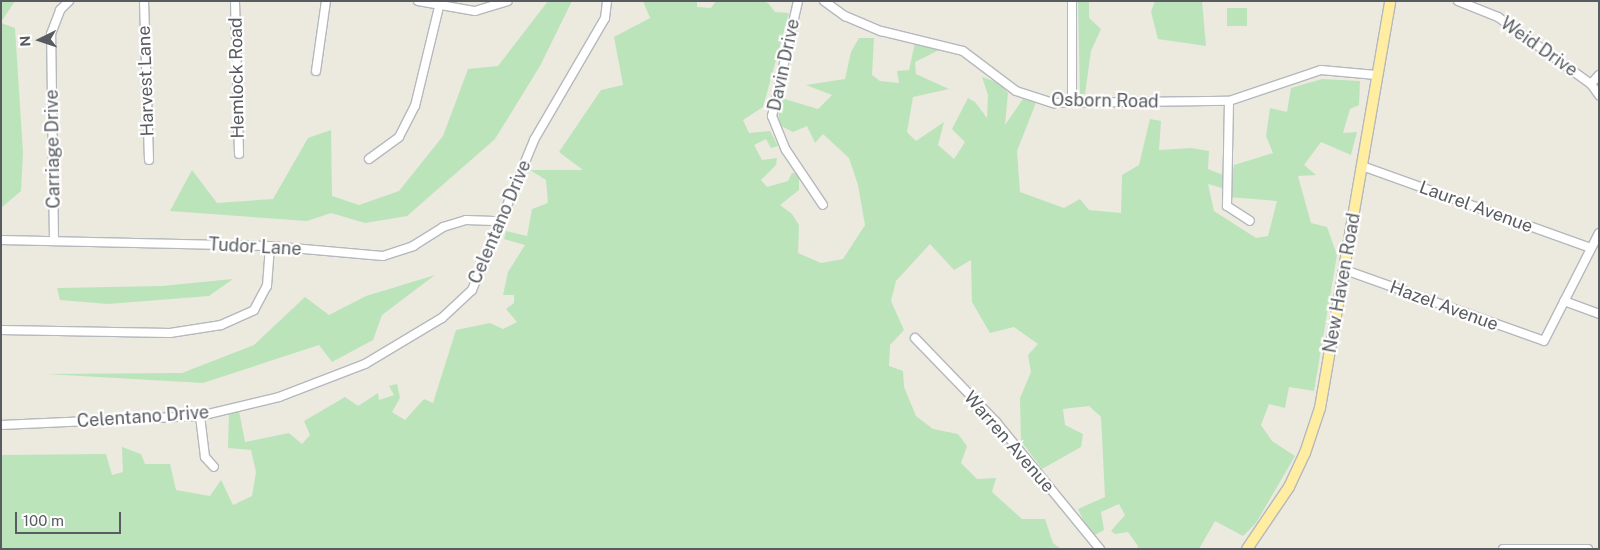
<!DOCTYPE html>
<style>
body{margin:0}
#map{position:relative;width:1600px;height:550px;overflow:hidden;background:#ece9df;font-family:"Public Sans",sans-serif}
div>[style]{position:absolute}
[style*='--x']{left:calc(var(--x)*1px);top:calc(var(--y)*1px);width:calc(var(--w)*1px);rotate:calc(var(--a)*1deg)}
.green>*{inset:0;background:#bce4bb;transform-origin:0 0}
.roads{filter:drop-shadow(1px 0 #b5b8bd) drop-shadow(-1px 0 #b5b8bd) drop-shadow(0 1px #b5b8bd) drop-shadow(0 -1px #b5b8bd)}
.minor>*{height:8px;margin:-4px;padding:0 4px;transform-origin:4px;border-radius:4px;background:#fff}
.major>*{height:10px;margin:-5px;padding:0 5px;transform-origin:5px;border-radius:5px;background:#ffeda2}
span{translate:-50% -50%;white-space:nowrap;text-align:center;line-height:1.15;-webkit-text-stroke:4.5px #fff;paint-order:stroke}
.street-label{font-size:18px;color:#585c61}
.frame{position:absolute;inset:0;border:2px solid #585c61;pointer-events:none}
.north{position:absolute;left:15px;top:15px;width:50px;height:50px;-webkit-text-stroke:4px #fff;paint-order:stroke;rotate:266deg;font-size:14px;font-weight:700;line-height:20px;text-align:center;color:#585c61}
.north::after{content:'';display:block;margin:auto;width:18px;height:22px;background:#585c61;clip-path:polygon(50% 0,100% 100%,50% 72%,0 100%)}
.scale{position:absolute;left:15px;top:512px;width:106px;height:22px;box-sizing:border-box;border:2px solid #585c61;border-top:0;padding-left:6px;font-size:15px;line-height:18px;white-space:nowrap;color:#585c61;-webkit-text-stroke:4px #fff;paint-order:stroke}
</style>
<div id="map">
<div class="green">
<div style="clip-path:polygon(1px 1px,15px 1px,1px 22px)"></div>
<div style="clip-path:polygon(548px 1px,572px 1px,540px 66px,495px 139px,407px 216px,365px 223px,331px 213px,307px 221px,170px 211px,192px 170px,217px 203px,273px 199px,308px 138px,331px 130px,332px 196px,359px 205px,399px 191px,443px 136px,468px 69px,498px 66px)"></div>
<div style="clip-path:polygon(643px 1px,697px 1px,697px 7px,711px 8px,716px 1px,761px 1px,768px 3px,775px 12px,789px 13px,763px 107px,743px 120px,749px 133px,770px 131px,778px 146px,771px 148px,766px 139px,754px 145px,762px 160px,777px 158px,776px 165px,761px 180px,767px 187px,788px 181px,792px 173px,799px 174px,799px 190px,780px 205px,792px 214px,799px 225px,798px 253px,821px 263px,843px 259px,865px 225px,858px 185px,849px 158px,823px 134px,815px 143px,807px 126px,793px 132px,779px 125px,778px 97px,818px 109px,832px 95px,806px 85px,845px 79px,851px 52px,859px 38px,874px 38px,872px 75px,880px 81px,899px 83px,897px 71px,909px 70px,915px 43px,939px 50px,915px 62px,916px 74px,949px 89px,913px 97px,907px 132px,916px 141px,944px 122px,938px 145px,954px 159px,965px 142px,952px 129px,968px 98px,975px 102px,987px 118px,988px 95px,982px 77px,999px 83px,1008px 93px,1005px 125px,1023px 99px,1037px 100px,1017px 151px,1020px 192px,1064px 208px,1080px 199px,1089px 210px,1121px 213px,1122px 175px,1139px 165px,1150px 119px,1161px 121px,1159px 150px,1191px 148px,1209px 151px,1208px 169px,1223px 175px,1222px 188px,1208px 184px,1214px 211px,1256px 238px,1268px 236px,1277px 201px,1228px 197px,1234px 165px,1273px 153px,1266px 136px,1270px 108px,1287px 112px,1291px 88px,1322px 79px,1360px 81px,1359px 105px,1350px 109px,1343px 133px,1357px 132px,1351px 155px,1321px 142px,1304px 165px,1316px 175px,1298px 176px,1311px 223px,1327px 227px,1337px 255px,1314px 391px,1289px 387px,1285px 408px,1269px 404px,1261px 425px,1272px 441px,1295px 456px,1256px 523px,1243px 536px,1215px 521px,1199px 549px,1137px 549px,1138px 546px,1128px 532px,1115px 534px,1111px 531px,1125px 515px,1119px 504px,1101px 512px,1104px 530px,1091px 537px,1078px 509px,1105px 497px,1101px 417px,1089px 406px,1063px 409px,1065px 425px,1083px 434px,1081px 447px,1042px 469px,1021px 441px,1020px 398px,1031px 372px,1028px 355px,1038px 344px,1014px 327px,990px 333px,972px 302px,971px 260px,954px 270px,930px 244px,896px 281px,891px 301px,904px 330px,890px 345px,889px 366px,903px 371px,904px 387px,916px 416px,933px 429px,958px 434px,967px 446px,961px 463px,977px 479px,996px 478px,992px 492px,1022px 519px,1045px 519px,1053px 543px,1061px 549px,1px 549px,1px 455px,106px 454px,112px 475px,123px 472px,122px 447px,141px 454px,145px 464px,170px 464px,176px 490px,210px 496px,221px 480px,233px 505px,252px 496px,256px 472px,251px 450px,228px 448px,229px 413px,239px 411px,245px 442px,289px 433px,302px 444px,310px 435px,304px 421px,345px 397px,358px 406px,378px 393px,379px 400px,394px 395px,389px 386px,397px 384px,400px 398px,392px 412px,405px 420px,424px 399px,433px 403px,456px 330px,490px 323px,503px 329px,517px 322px,506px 309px,514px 303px,514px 295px,503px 295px,508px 272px,525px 245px,504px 239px,506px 231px,527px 236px,532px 209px,548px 203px,546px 180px,530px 170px,583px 170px,559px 152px,601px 90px,623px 85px,614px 37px,650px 18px)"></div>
<div style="clip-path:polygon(1078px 1px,1089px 1px,1089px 18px,1101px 29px,1091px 51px,1085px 94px,1080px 94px)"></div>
<div style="clip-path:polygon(1155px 1px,1202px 1px,1206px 46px,1158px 39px,1151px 12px)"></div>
<div style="left:1227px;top:8px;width:20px;height:18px"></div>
<div style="clip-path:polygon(1px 23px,15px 28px,23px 153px,21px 191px,1px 208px)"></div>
<div style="clip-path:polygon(435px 275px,382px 315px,373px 340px,332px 362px,319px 345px,203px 383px,46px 374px,182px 373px,254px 345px,305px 297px,329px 315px,366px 296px)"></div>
<div style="clip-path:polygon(233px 279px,209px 296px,108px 304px,60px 300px,57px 288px,162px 286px)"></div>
</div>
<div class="roads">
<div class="minor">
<div style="--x:144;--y:1;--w:159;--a:88.2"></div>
<div style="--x:235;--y:1;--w:153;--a:88.5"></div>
<div style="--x:418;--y:1;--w:58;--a:10"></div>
<div style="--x:475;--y:11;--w:34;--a:-17"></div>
<div style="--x:798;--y:1;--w:118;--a:102.7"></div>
<div style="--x:772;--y:116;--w:37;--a:68"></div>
<div style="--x:786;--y:150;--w:66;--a:56.1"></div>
<div style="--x:824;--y:1;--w:26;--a:36"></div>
<div style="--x:845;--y:16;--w:39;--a:23"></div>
<div style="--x:881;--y:31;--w:84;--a:13.7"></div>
<div style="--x:963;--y:51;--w:66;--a:37"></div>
<div style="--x:1016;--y:91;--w:40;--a:18"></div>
<div style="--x:1054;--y:103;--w:175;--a:-0.7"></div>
<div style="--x:1229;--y:101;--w:97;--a:-18.6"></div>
<div style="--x:1321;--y:70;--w:55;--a:5.2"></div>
<div style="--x:1072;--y:1;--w:101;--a:90"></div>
<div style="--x:1458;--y:1;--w:43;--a:21.8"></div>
<div style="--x:1498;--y:17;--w:115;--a:35.8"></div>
<div style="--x:316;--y:71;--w:71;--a:-81.9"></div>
<div style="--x:1599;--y:75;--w:12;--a:132"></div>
<div style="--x:1591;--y:84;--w:14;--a:54"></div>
<div style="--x:1229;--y:101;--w:105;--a:91.1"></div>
<div style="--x:1227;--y:206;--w:27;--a:33"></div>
<div style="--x:369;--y:159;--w:37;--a:-36"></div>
<div style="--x:399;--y:137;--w:35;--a:-63"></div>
<div style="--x:415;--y:106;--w:102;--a:-76.4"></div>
<div style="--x:1362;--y:166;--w:243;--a:19.7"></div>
<div style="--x:1;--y:240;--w:269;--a:1.3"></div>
<div style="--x:270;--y:246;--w:113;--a:5.1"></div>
<div style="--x:383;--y:256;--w:32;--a:-18"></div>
<div style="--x:413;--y:246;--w:36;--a:-32"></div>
<div style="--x:443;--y:227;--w:24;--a:-17"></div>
<div style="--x:466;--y:220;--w:35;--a:2"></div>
<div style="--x:54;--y:241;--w:207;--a:-90.8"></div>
<div style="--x:51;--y:34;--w:26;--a:-69"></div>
<div style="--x:60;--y:10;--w:13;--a:-45"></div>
<div style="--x:1345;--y:270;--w:211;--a:19.6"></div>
<div style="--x:1544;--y:341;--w:121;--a:-63"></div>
<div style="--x:1564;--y:301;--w:37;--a:20"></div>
<div style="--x:1;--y:330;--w:169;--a:1"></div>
<div style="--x:170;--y:333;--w:52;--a:-8.9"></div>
<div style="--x:221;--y:325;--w:36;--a:-24"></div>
<div style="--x:254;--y:310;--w:27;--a:-62"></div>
<div style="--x:267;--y:286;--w:40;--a:-85.7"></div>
<div style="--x:915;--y:338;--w:117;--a:46"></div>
<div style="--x:996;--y:422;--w:164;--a:50.7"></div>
<div style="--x:200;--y:416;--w:41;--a:83"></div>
<div style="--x:205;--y:457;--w:13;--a:48"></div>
<div style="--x:1;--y:425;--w:199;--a:-2.6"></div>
<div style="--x:200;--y:416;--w:81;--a:-13.5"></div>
<div style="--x:279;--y:397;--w:92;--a:-21"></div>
<div style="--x:365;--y:364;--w:90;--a:-30.9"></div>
<div style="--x:442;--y:318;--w:41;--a:-43"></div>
<div style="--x:472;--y:290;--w:162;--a:-67.5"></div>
<div style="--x:534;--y:140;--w:141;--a:-59.8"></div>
<div style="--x:605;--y:18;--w:17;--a:-83"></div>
<div style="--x:1503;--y:549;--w:85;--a:0"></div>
</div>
<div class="major">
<div style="--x:1247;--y:549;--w:75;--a:-55.9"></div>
<div style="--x:1289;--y:487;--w:38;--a:-65"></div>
<div style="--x:1305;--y:453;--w:47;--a:-71.6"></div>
<div style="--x:1320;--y:408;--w:413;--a:-80.2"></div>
</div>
</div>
<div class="street-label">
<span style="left:1539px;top:47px;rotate:35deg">Weid Drive</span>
<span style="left:784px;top:65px;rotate:-78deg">Davin Drive</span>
<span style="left:237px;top:78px;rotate:-91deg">Hemlock Road</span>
<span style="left:146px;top:81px;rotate:-92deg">Harvest Lane</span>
<span style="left:1105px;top:101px;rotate:1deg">Osborn Road</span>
<span style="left:53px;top:149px;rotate:-91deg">Carriage Drive</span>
<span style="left:1476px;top:207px;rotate:20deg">Laurel Avenue</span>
<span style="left:500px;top:222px;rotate:-67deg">Celentano Drive</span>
<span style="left:255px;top:247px;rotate:3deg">Tudor Lane</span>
<span style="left:1342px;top:283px;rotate:-80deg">New Haven Road</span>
<span style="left:1444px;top:306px;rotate:20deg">Hazel Avenue</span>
<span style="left:143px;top:417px;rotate:-4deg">Celentano Drive</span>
<span style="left:1009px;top:442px;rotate:49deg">Warren Avenue</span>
</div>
<div class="frame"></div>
<div class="north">N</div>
<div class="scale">100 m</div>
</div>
